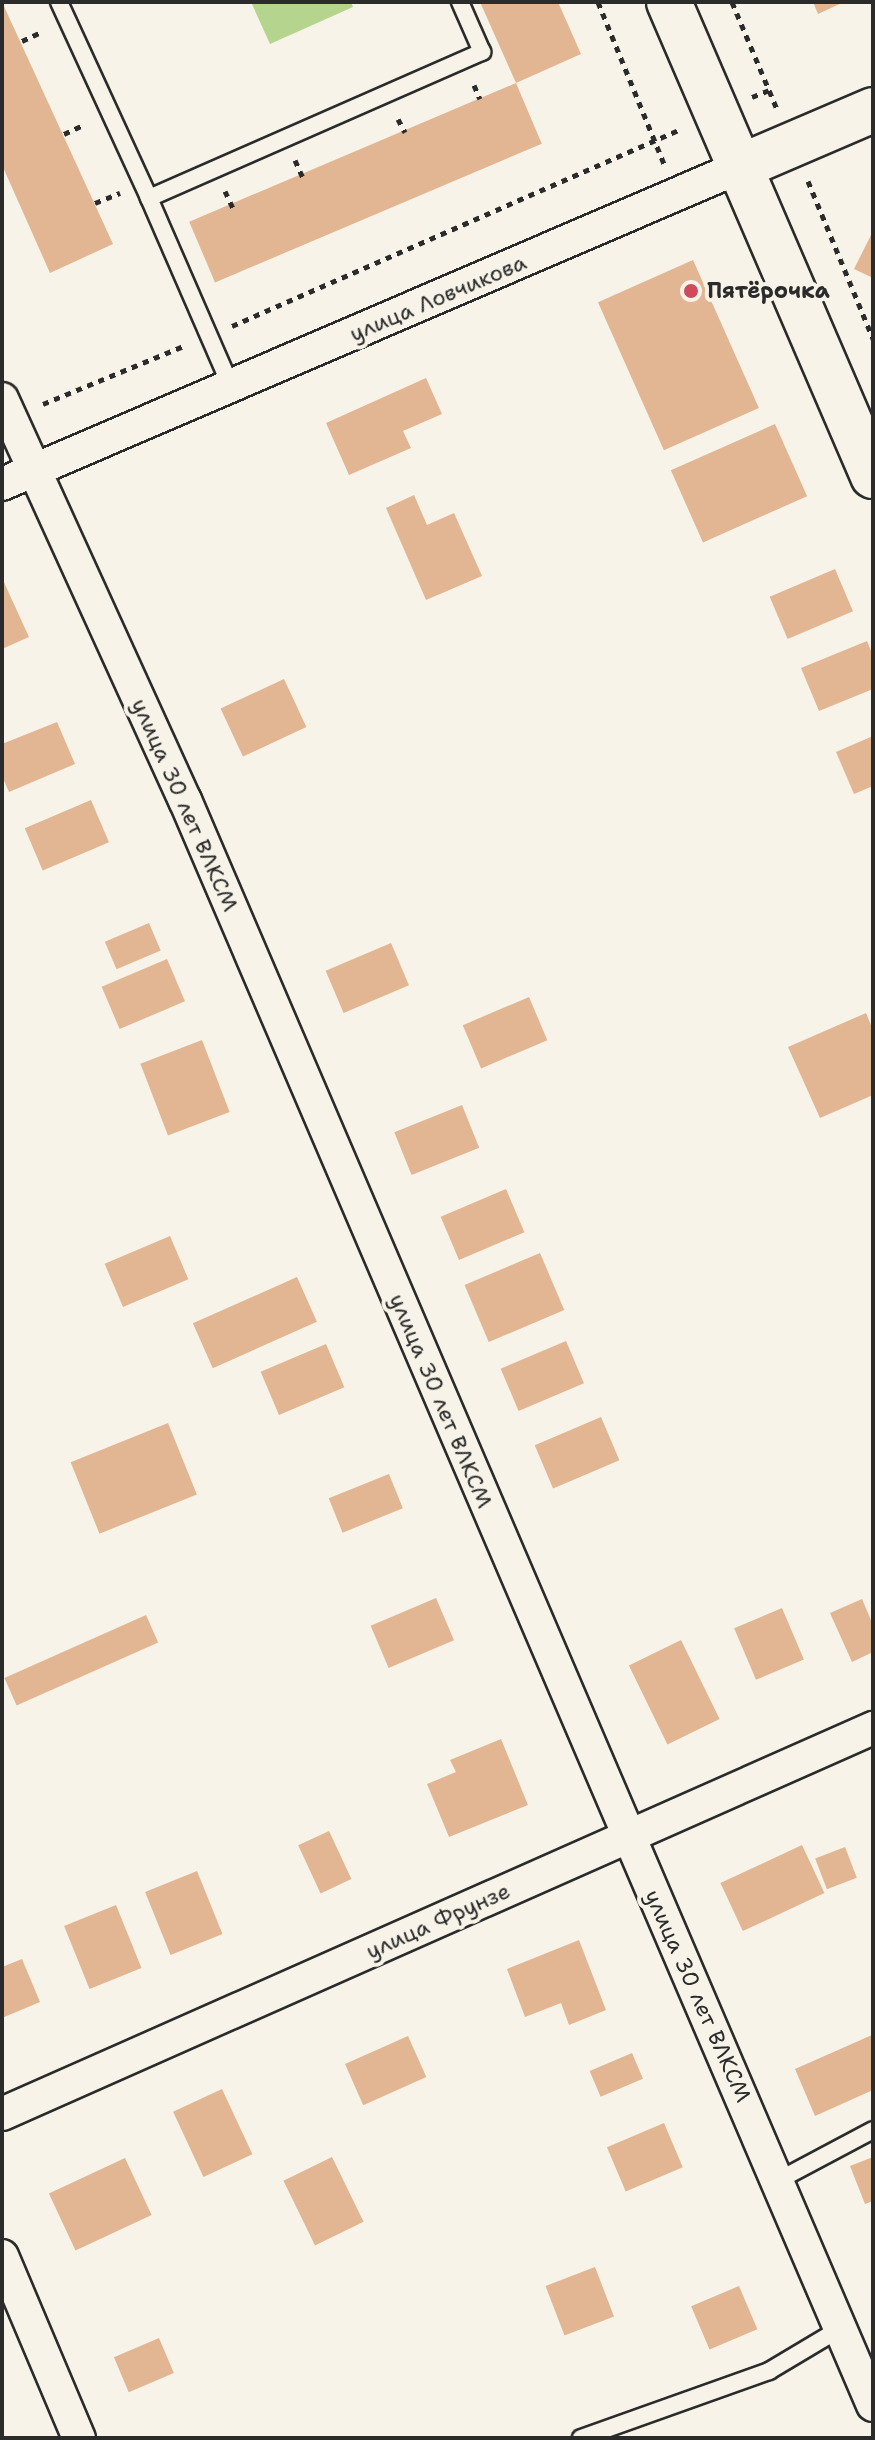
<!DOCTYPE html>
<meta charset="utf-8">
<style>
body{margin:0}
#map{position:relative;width:875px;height:2440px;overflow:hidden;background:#f7f3e8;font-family:"Shantell Sans",sans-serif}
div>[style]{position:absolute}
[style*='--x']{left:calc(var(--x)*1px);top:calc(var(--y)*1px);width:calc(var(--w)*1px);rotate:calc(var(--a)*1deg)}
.green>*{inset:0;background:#b5d58e}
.building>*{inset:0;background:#e2b692;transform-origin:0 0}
.path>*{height:5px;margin-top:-2.5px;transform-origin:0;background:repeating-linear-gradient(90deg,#2b2b2b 0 6px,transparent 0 12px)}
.roads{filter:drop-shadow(2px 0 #2b2b2b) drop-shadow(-2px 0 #2b2b2b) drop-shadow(0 2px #2b2b2b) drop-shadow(0 -2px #2b2b2b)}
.lane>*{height:16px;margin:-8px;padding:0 8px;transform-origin:8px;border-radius:8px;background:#f7f3e8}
.street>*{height:32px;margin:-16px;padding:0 16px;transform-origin:16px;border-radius:16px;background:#f7f3e8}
.secondary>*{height:44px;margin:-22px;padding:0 22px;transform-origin:22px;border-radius:22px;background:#f7f3e8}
.dots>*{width:22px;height:22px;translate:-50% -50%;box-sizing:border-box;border:4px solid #f7f3e8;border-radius:50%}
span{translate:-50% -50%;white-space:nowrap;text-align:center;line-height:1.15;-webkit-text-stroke:8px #f7f3e8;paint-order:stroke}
.poi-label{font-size:22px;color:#2b2b2b;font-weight:700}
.left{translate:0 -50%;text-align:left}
.street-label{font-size:22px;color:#2b2b2b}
.frame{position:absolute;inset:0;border:4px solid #2b2b2b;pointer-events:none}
</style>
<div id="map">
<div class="green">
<div style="clip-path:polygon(251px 2px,351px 2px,353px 7px,270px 44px)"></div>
</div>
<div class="building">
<div style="clip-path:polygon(2px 2px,113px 244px,50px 273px,2px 165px)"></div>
<div style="clip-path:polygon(480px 2px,558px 2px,581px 54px,516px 83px)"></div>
<div style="clip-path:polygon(813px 2px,844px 2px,818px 14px)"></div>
<div style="left:516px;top:83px;width:66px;height:355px;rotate:67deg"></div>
<div style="clip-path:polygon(873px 231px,873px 278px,854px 269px)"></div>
<div style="left:693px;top:260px;width:162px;height:104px;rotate:66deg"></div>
<div style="clip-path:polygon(426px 378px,442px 414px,403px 431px,411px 448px,349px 475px,326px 423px)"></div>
<div style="left:775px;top:424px;width:79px;height:114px;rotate:66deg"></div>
<div style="clip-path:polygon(414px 495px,427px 525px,454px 513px,482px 576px,426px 600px,386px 508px)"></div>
<div style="left:835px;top:569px;width:46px;height:71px;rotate:67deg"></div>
<div style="clip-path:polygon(2px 578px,29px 637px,2px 649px)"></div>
<div style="clip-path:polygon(867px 641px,873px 656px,873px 689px,819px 711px,801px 668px)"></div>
<div style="left:284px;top:679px;width:53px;height:70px;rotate:65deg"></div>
<div style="clip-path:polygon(57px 722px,75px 764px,9px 792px,2px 776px,2px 744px)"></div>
<div style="clip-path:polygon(873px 736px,873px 786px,854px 794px,836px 752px)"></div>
<div style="left:91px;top:800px;width:46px;height:72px;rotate:67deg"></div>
<div style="left:149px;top:923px;width:30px;height:48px;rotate:67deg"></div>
<div style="left:391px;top:943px;width:46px;height:71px;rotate:67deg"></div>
<div style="left:167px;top:959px;width:46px;height:71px;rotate:67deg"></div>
<div style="left:529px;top:997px;width:47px;height:72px;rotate:67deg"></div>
<div style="clip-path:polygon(866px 1013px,873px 1030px,873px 1095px,820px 1118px,788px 1047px)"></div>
<div style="left:202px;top:1040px;width:77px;height:66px;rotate:69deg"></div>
<div style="left:462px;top:1105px;width:46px;height:73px;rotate:68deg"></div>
<div style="left:506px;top:1189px;width:47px;height:71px;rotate:67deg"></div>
<div style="left:170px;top:1236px;width:47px;height:71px;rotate:67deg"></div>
<div style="left:540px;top:1253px;width:62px;height:82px;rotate:67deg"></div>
<div style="left:297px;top:1277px;width:49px;height:114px;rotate:66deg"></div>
<div style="left:566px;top:1341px;width:46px;height:71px;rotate:67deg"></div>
<div style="left:326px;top:1344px;width:47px;height:71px;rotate:67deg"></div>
<div style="left:601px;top:1417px;width:47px;height:72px;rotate:67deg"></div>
<div style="left:168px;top:1423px;width:77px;height:105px;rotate:68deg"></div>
<div style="left:389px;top:1474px;width:37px;height:65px;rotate:68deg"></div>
<div style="left:436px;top:1598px;width:46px;height:71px;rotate:67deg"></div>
<div style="clip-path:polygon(862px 1599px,873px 1625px,873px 1652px,852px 1662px,830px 1613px)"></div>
<div style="left:782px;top:1608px;width:56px;height:52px;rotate:67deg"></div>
<div style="left:146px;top:1615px;width:30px;height:155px;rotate:66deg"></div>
<div style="left:681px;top:1640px;width:88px;height:58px;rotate:64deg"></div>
<div style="clip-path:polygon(501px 1739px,528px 1805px,449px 1837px,427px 1784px,456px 1772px,450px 1760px)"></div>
<div style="left:329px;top:1831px;width:53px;height:34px;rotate:65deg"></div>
<div style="left:802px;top:1845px;width:53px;height:90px;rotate:65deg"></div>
<div style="left:845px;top:1847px;width:33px;height:32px;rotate:69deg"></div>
<div style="left:197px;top:1871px;width:68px;height:56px;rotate:68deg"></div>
<div style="left:116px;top:1905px;width:68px;height:56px;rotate:68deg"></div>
<div style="clip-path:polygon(579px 1940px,606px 2010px,569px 2025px,561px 2003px,525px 2017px,507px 1969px)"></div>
<div style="clip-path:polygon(22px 1959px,40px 2002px,2px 2018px,2px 1967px)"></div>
<div style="clip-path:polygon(872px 2035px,873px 2090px,815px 2116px,795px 2069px)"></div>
<div style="left:408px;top:2036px;width:45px;height:69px;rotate:66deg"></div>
<div style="left:632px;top:2053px;width:28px;height:46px;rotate:67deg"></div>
<div style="left:222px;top:2089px;width:72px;height:54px;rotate:65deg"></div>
<div style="left:664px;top:2123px;width:48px;height:62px;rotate:67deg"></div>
<div style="left:332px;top:2157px;width:72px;height:54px;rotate:64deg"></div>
<div style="clip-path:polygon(873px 2157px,873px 2201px,865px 2204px,850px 2166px)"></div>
<div style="left:125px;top:2158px;width:63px;height:84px;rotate:65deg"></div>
<div style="left:595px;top:2267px;width:53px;height:53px;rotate:69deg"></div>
<div style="left:739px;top:2286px;width:47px;height:52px;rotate:67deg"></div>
<div style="left:159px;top:2338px;width:38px;height:49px;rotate:67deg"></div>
</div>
<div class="path">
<div style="--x:598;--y:2;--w:175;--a:67.8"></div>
<div style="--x:732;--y:2;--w:116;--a:67.2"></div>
<div style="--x:22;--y:41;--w:23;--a:-25"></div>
<div style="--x:474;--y:85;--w:15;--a:67"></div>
<div style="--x:752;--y:97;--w:18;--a:-22"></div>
<div style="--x:398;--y:119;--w:15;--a:62"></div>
<div style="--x:64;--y:134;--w:23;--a:-25"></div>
<div style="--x:295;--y:160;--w:20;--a:66"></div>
<div style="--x:808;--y:181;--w:171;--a:67.6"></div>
<div style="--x:225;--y:191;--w:19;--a:65"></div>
<div style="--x:95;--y:203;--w:27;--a:-22"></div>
<div style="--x:232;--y:326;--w:489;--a:-23.7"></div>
<div style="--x:43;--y:404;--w:155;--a:-22.4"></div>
</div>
<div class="roads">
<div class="lane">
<div style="--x:59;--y:2;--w:216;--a:65.3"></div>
<div style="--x:149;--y:198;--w:364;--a:-23.7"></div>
<div style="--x:482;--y:52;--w:55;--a:-113.7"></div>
<div style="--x:149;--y:198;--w:206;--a:66.5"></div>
<div style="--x:779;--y:2180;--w:106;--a:-28"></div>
<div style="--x:581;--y:2438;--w:200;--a:-19.6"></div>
<div style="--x:769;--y:2371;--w:84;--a:-30.8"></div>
</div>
<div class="street">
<div style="--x:2;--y:399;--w:441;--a:65.5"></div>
<div style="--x:185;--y:800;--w:1746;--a:66.8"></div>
<div style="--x:2;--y:484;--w:803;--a:-23.25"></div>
<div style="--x:2;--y:2114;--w:953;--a:-23.9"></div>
<div style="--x:2;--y:2256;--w:198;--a:67.1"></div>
</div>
<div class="secondary">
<div style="--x:669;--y:2;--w:516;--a:66.71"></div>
<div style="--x:740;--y:167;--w:145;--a:-23.2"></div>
</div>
</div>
<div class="dots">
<div style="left:691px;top:291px;background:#d1495b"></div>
</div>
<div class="poi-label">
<span class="left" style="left:707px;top:291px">Пятёрочка</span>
</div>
<div class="street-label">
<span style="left:438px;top:298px;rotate:-23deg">улица Ловчикова</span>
<span style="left:185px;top:805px;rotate:66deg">улица 30 лет ВЛКСМ</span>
<span style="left:441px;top:1401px;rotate:67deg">улица 30 лет ВЛКСМ</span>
<span style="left:438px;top:1921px;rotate:-24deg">улица Фрунзе</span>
<span style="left:698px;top:1996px;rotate:66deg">улица 30 лет ВЛКСМ</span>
</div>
<div class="frame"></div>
</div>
